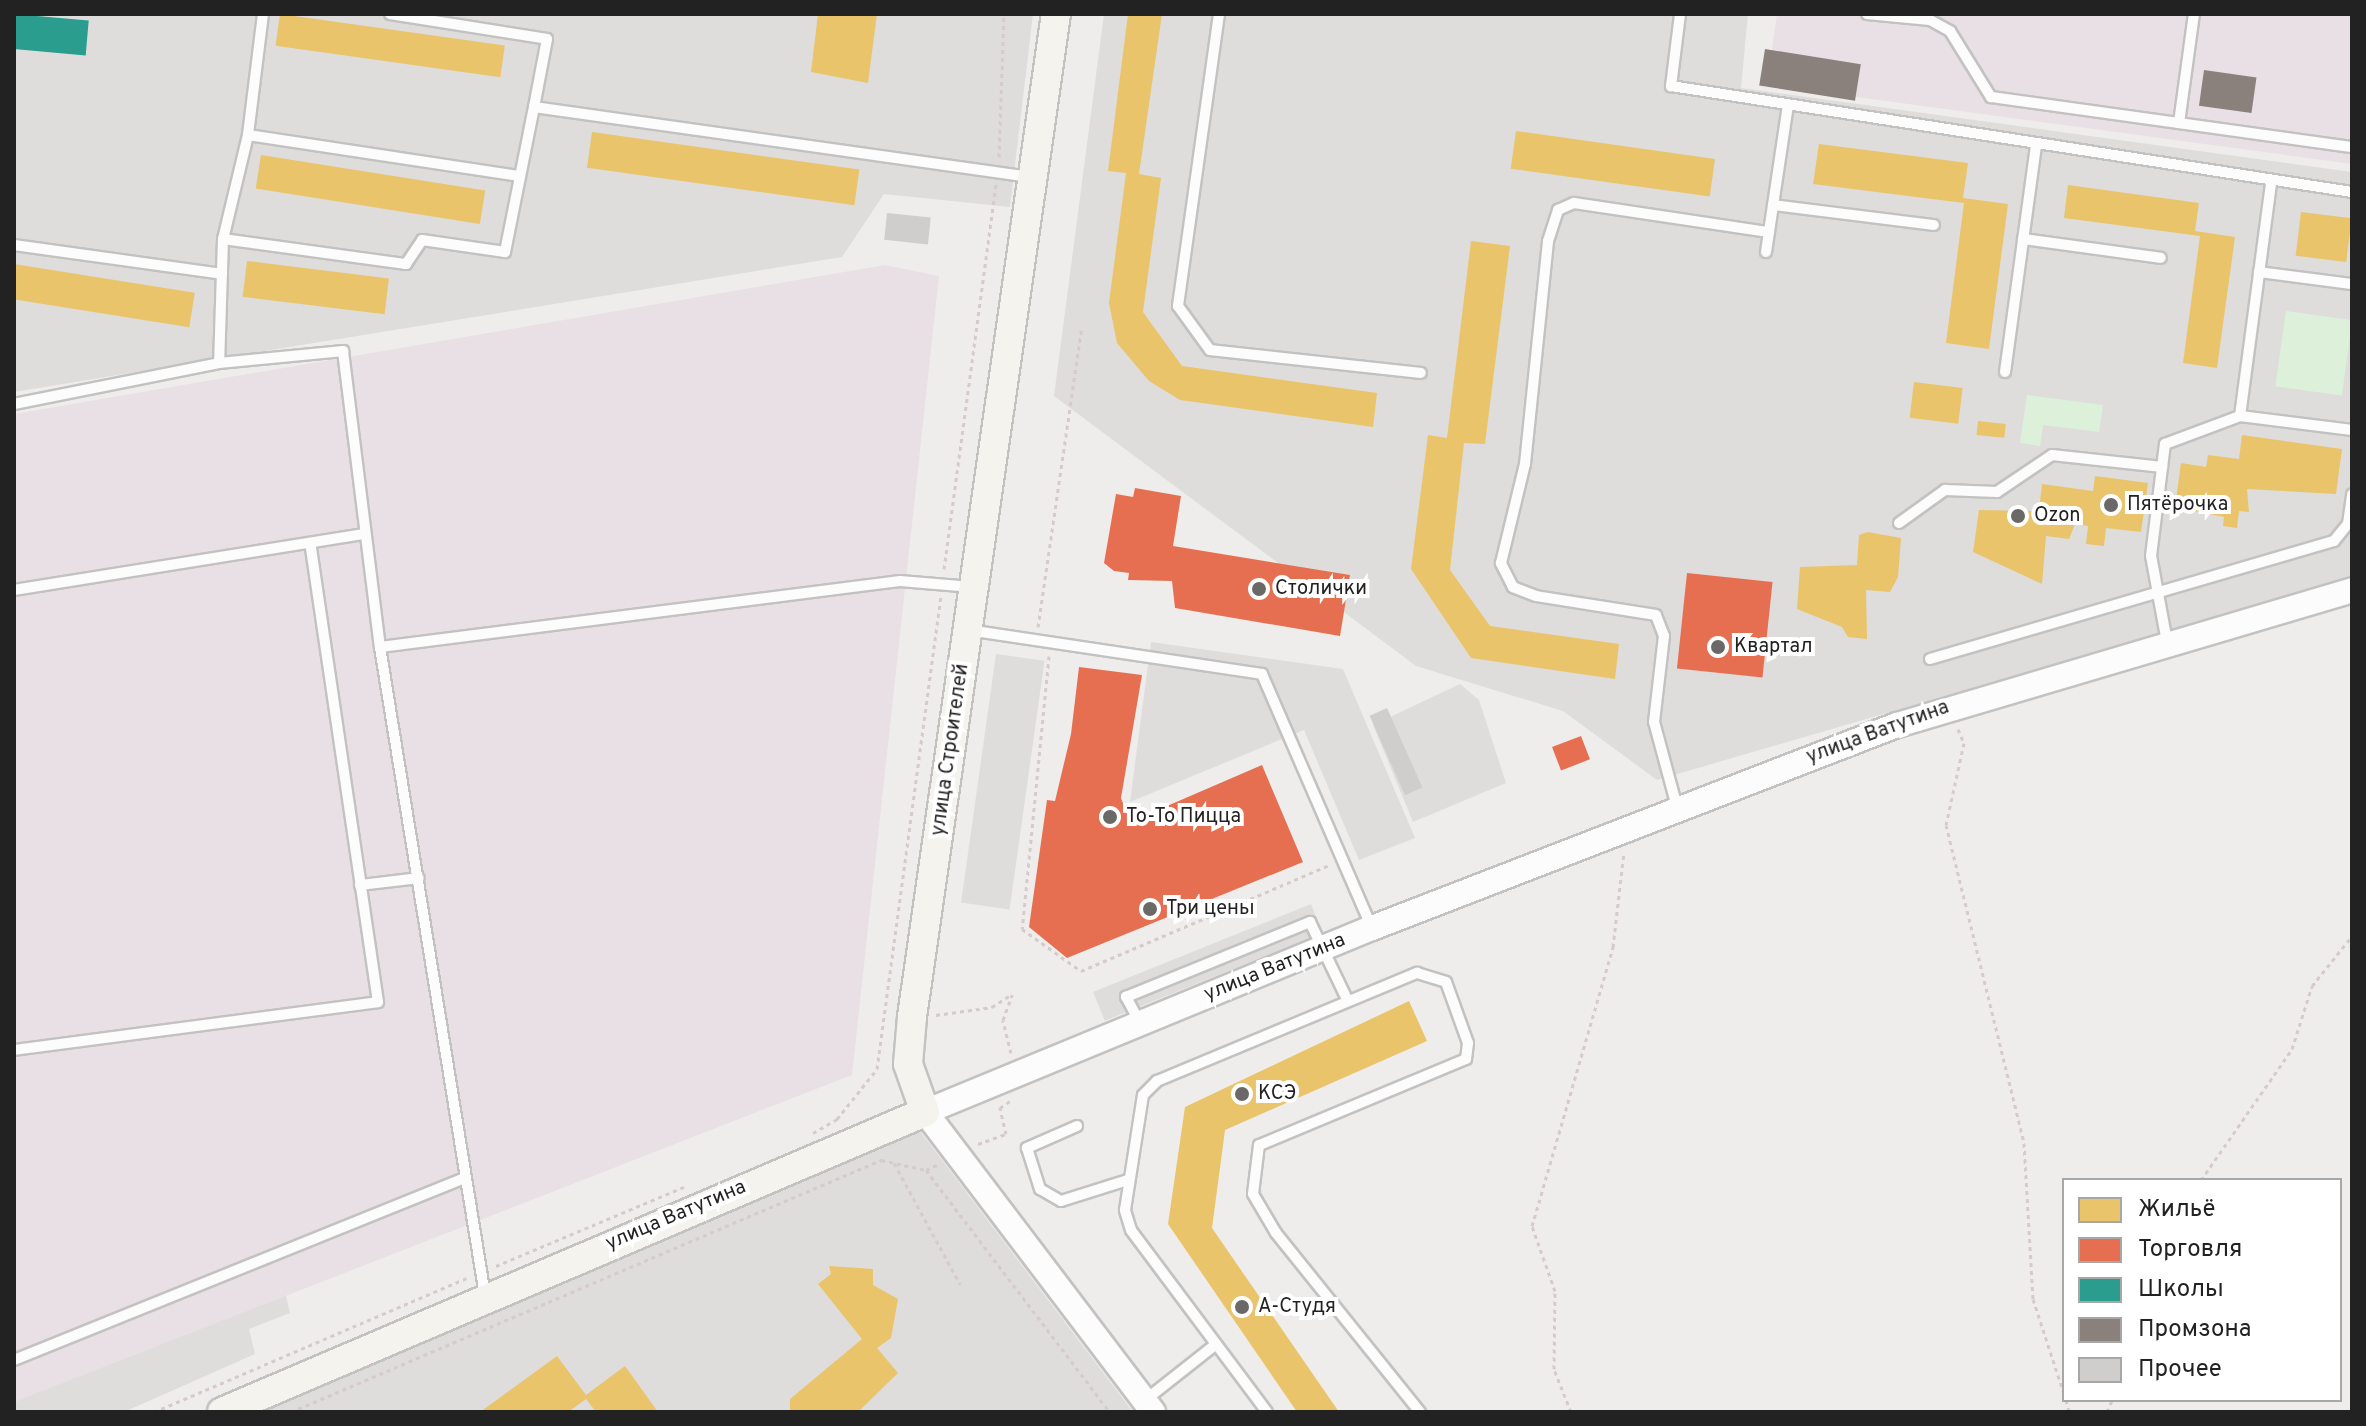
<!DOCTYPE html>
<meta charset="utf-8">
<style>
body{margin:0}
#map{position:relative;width:2366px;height:1426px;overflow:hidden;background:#efedeb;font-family:Overpass,sans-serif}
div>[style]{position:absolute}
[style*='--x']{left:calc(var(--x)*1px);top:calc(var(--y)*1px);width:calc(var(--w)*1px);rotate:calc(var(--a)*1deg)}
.built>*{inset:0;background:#dedddc;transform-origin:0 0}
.industrial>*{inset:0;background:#e8e0e5}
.park>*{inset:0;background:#ddf1da;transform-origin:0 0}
.homes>*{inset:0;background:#e9c46a;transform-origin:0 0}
.shops>*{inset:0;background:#e76f51;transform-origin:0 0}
.schools>*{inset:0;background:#2a9d8f;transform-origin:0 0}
.industry>*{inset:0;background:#8a817c;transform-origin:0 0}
.building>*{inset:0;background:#d0cecc;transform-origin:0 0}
.path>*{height:3px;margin-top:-1.5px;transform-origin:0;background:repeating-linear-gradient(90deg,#d6caca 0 4px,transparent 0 8px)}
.roads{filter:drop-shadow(2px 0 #c3c2c1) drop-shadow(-2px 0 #c3c2c1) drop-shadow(0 2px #c3c2c1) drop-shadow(0 -2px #c3c2c1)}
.service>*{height:10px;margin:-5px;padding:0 5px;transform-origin:5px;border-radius:5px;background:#fdfcfc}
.tertiary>*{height:24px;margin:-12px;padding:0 12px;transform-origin:12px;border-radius:12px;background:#fdfcfc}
.secondary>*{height:28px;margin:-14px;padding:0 14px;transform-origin:14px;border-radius:14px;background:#f4f3ee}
.dots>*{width:22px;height:22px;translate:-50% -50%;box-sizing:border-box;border:4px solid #fff;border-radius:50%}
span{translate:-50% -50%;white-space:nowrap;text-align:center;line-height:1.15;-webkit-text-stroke:8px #fff;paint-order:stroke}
.poi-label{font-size:20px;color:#222}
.left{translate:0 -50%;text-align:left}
.street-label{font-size:20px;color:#222}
.frame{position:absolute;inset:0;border:16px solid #222;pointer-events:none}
.legend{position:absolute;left:2062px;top:1178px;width:280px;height:224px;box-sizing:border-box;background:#fff;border:2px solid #a7a7a7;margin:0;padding:10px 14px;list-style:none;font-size:24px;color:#222}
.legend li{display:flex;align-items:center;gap:16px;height:40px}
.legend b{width:40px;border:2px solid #a7a7a7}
</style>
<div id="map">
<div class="built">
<div style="clip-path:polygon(14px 14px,1033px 14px,1010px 207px,884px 194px,842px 257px,14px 392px)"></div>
<div style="clip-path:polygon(1104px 14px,1748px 14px,1741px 88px,2352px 172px,2352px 577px,1657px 780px,1563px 711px,1416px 666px,1054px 396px)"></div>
<div style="clip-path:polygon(1151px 642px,1343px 669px,1415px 838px,1359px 860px,1304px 730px,1130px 802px)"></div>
<div style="left:996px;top:654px;width:49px;height:251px;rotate:8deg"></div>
<div style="clip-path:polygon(1460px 684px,1479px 700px,1506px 783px,1413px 822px,1373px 725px)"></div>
<div style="left:1311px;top:904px;width:31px;height:235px;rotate:68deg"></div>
<div style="clip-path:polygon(920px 1131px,1133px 1412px,255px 1412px,502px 1303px)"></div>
<div style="clip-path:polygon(282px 1278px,290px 1313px,249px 1329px,255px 1354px,124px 1412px,14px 1412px,14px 1397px)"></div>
</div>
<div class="industrial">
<div style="clip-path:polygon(1777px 14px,2352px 14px,2352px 164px,1767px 85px)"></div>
<div style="clip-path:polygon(885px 265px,939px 276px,852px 1075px,14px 1402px,14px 414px)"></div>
</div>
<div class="park">
<div style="left:2286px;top:311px;width:67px;height:76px;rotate:8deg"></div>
<div style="clip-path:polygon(2027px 395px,2103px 405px,2099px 432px,2043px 425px,2040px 446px,2020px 443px)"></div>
</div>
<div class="homes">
<div style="left:280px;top:14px;width:227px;height:32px;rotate:8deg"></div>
<div style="clip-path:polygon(818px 14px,877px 14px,868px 83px,811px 72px)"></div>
<div style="clip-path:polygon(1128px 14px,1162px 14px,1139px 174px,1161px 178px,1143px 312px,1182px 366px,1377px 393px,1373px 427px,1180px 400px,1149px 381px,1117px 343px,1109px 303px,1126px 173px,1108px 171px)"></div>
<div style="left:1516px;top:131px;width:201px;height:38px;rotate:8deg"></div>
<div style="left:592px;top:132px;width:270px;height:36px;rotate:8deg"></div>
<div style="clip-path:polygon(1819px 144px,1968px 163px,1963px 198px,2008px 204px,1989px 349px,1946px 343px,1964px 203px,1813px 184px)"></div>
<div style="left:261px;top:155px;width:227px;height:34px;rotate:9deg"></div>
<div style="clip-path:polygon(2068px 185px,2199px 203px,2195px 231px,2235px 237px,2217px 368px,2183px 363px,2200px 236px,2064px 218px)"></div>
<div style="left:2301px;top:212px;width:51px;height:44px;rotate:7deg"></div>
<div style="clip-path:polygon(1471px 241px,1510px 246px,1485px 444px,1464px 443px,1450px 570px,1490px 626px,1619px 644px,1615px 679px,1471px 658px,1411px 569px,1428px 435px,1447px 438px)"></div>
<div style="left:247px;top:261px;width:143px;height:36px;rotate:7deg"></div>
<div style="left:14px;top:264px;width:183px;height:35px;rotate:9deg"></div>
<div style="left:1914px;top:382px;width:49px;height:36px;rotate:7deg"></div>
<div style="left:1978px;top:421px;width:28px;height:14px;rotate:6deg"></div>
<div style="clip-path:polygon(2242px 435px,2342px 449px,2336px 494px,2247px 489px,2249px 512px,2239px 511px,2237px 528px,2223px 526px,2224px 517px,2175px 507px,2181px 463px,2206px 467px,2208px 455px,2239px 459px)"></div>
<div style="clip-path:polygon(2095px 476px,2148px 483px,2141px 532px,2106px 528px,2104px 546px,2086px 544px,2088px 526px,2075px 524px,2069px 539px,2046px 536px,2042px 584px,1973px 552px,1979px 510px,2039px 511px,2042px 484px,2093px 491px)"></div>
<div style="clip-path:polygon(1868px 532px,1901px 538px,1898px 577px,1890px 592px,1866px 590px,1867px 639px,1848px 637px,1842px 627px,1797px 609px,1800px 567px,1857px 565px,1859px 535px)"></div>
<div style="clip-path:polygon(1409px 1001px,1427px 1041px,1225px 1130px,1212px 1228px,1339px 1412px,1297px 1412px,1168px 1224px,1185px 1107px)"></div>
<div style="clip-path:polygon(829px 1266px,873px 1269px,873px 1285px,898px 1299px,891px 1338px,877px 1348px,898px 1373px,858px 1412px,790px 1412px,790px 1399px,862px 1339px,818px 1284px,831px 1274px)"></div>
<div style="clip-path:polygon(557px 1356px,586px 1395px,625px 1366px,658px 1412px,596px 1412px,586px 1399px,568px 1412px,480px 1412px)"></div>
</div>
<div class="shops">
<div style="clip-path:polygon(1135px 488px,1181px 496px,1173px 546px,1350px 575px,1340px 636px,1175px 608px,1172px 581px,1128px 580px,1129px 573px,1114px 571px,1104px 563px,1116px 494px,1133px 497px)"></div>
<div style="left:1687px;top:573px;width:86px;height:96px;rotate:6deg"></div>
<div style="clip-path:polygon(1079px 667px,1142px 675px,1121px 798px,1130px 822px,1262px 765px,1303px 862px,1067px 958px,1029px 927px,1047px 800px,1055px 801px,1071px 734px)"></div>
<div style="left:1581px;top:736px;width:25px;height:31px;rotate:69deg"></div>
</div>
<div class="schools">
<div style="left:14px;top:14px;width:75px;height:35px;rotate:5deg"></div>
</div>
<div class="industry">
<div style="left:1765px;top:49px;width:97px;height:37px;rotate:9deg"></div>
<div style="left:2204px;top:70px;width:53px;height:36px;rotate:8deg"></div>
</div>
<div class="building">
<div style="left:887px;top:213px;width:44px;height:27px;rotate:6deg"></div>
<div style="left:1387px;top:708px;width:87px;height:19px;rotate:66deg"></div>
</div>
<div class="path">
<div style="--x:999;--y:157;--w:143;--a:-88"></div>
<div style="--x:944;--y:569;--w:388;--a:-82.3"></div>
<div style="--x:1038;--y:627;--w:304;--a:-81.7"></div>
<div style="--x:1049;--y:656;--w:274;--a:95.6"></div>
<div style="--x:1022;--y:929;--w:72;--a:35.4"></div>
<div style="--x:1081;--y:971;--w:271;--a:-23.1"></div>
<div style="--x:1958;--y:729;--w:15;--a:67"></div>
<div style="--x:1964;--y:743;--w:84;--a:102.4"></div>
<div style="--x:1946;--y:825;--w:327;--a:76.2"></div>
<div style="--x:2024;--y:1143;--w:156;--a:86.7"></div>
<div style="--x:2033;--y:1299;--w:100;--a:71.9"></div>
<div style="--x:936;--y:1015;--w:57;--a:-8.1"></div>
<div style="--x:992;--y:1007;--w:24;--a:-33"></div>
<div style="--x:1011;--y:1053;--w:34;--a:-104"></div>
<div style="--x:1003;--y:1020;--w:27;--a:-70"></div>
<div style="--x:813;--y:1133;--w:28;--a:-30"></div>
<div style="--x:837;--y:1119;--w:64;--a:-51.3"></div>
<div style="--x:877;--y:1069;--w:476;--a:-82.3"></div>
<div style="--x:978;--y:1144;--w:30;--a:-20"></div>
<div style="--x:1006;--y:1134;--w:27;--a:-103"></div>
<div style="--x:1000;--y:1108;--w:12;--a:-35"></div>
<div style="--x:894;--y:1163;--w:138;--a:61.4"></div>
<div style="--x:926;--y:1170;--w:14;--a:-25"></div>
<div style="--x:2201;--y:1180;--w:160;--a:-55.2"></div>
<div style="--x:2292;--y:1049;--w:66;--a:-72.4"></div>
<div style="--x:2312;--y:986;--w:64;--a:-51.3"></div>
<div style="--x:496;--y:1266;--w:204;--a:-22.8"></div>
<div style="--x:2066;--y:1400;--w:12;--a:76"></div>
<div style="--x:154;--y:1412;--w:340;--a:-23.2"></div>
<div style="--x:291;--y:1412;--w:642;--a:-23.13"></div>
<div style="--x:881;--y:1160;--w:46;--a:12.5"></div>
<div style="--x:926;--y:1170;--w:304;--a:52.8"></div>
<div style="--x:1571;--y:1412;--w:46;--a:-111.6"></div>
<div style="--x:1554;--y:1369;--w:78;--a:-89.3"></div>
<div style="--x:1555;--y:1291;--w:69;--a:-109.5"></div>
<div style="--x:1532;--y:1226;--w:291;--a:-73.8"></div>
<div style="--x:1613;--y:947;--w:96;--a:-83.4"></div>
<div style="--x:2107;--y:1412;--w:13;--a:-67"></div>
</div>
<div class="roads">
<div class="service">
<div style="--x:263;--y:14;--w:122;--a:97.1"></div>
<div style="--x:248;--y:135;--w:107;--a:103.5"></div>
<div style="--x:223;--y:239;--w:124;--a:91.8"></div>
<div style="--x:219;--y:363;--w:125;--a:-5.5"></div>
<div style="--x:343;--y:351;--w:298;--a:82.9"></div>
<div style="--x:380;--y:647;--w:656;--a:80.8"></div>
<div style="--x:390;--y:14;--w:159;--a:9"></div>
<div style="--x:547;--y:39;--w:69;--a:100.8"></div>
<div style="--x:534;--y:107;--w:501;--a:8.03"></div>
<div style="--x:1219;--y:14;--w:295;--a:98"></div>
<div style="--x:1178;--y:306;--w:54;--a:54"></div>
<div style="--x:1210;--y:350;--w:212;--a:6.2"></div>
<div style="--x:1680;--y:14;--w:73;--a:97.1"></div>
<div style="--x:1671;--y:86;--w:689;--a:8.85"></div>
<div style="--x:1867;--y:14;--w:63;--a:5.4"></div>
<div style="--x:1930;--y:20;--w:23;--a:29"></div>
<div style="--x:1950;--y:31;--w:78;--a:58.2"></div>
<div style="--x:1991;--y:97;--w:364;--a:7.9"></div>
<div style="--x:2179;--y:123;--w:110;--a:-82.2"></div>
<div style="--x:248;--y:135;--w:275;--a:8.6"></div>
<div style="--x:1773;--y:205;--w:162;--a:7.1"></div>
<div style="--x:223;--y:239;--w:185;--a:7.8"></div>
<div style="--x:406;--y:264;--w:29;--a:-56"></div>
<div style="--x:422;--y:240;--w:84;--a:8.2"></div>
<div style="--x:505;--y:252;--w:148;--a:-78.7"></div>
<div style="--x:2023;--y:239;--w:139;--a:7.8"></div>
<div style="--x:14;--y:245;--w:210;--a:7.9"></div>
<div style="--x:1766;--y:252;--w:149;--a:-81.5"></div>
<div style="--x:2259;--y:272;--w:94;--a:7.4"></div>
<div style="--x:2005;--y:372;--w:229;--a:-82.2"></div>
<div style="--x:14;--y:404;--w:209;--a:-11.3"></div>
<div style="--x:2240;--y:416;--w:235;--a:-82.4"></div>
<div style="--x:1899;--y:523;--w:57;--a:-35.7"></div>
<div style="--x:1945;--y:490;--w:52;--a:2.2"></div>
<div style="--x:1997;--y:492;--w:66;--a:-33.9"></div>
<div style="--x:2052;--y:455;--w:111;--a:6.2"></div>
<div style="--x:14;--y:590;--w:353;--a:-9.1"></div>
<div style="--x:968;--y:630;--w:297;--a:8.5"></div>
<div style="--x:1262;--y:674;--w:277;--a:66.6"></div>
<div style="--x:2167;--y:642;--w:87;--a:-100.5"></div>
<div style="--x:2151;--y:556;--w:113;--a:-82.9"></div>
<div style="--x:2165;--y:444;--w:80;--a:-20.5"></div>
<div style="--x:2240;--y:416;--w:113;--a:7.1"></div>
<div style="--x:380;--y:647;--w:524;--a:-7.23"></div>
<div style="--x:900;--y:581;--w:72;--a:4.8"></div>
<div style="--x:1930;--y:659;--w:421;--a:-16.3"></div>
<div style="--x:2334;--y:541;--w:22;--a:-51"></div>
<div style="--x:2348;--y:524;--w:30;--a:-82"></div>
<div style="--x:1677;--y:807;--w:88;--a:-105.1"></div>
<div style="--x:1654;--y:722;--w:87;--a:-83.4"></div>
<div style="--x:1664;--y:636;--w:22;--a:-111"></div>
<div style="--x:1656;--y:615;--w:121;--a:-171"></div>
<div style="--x:1536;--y:596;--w:25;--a:-159"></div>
<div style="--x:1513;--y:587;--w:27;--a:-117"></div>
<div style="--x:1501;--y:563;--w:102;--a:-76.4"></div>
<div style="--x:1525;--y:464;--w:224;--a:-84.1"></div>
<div style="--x:1548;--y:241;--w:33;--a:-72"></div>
<div style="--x:1558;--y:210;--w:17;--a:-24"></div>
<div style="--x:1574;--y:203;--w:197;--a:8.5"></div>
<div style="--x:360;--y:885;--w:59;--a:-6.8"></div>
<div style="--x:1140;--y:1023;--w:30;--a:-118"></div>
<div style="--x:1126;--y:997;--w:199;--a:-22.2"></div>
<div style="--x:1310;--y:922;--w:83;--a:64.4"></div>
<div style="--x:14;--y:1050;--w:367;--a:-7.5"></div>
<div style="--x:378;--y:1002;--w:463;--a:-98.4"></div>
<div style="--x:1077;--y:1126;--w:55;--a:156.3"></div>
<div style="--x:1027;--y:1148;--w:43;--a:72.4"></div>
<div style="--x:1040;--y:1189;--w:24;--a:30"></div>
<div style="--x:1061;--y:1201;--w:70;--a:-17.4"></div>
<div style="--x:14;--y:1360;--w:486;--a:-22"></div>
<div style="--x:1144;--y:1401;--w:90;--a:-38.3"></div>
<div style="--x:1267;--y:1412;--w:227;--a:-126.8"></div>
<div style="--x:1131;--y:1230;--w:21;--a:-107"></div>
<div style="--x:1125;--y:1210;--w:116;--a:-81.1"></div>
<div style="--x:1143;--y:1095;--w:20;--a:-45"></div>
<div style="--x:1157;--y:1081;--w:282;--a:-22.6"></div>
<div style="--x:1417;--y:973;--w:30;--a:17"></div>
<div style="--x:1446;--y:982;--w:65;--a:70.2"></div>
<div style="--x:1468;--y:1043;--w:16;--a:97"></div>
<div style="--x:1466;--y:1059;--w:224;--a:157.4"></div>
<div style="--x:1259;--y:1145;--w:49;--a:97"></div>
<div style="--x:1253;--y:1194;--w:45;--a:59.5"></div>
<div style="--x:1276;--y:1233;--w:230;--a:51.2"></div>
</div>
<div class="tertiary">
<div style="--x:1153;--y:1412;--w:377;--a:-127.2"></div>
<div style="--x:925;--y:1112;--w:483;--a:-22.4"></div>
<div style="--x:1372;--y:928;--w:563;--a:-21.14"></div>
<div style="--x:1897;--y:725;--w:475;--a:-16.5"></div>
</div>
<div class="secondary">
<div style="--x:222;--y:1412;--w:764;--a:-23.11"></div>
<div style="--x:925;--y:1112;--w:51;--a:-109.5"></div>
<div style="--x:908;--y:1064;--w:47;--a:-85.1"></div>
<div style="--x:912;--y:1017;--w:1013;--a:-81.83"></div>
</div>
</div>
<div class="dots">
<div style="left:2111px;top:505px;background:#6a6968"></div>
<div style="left:2018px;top:516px;background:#6a6968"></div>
<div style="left:1259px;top:589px;background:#6a6968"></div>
<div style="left:1718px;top:647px;background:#6a6968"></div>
<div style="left:1110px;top:817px;background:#6a6968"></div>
<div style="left:1150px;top:909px;background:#6a6968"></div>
<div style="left:1242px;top:1094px;background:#6a6968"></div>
<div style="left:1242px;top:1307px;background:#6a6968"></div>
</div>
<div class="poi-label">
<span class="left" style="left:2127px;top:505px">Пятёрочка</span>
<span class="left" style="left:2034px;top:516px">Ozon</span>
<span class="left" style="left:1275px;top:589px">Столички</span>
<span class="left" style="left:1734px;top:647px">Квартал</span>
<span class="left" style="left:1126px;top:817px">То-То Пицца</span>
<span class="left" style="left:1166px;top:909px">Три цены</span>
<span class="left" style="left:1258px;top:1094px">КСЭ</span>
<span class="left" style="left:1258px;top:1307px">А-Студя</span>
</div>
<div class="street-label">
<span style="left:1878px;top:733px;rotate:-20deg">улица Ватутина</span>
<span style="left:951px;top:750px;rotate:-82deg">улица Строителей</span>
<span style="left:1275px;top:968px;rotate:-22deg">улица Ватутина</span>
<span style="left:676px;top:1216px;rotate:-23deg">улица Ватутина</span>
</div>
<div class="frame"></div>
<ul class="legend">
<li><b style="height:22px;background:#e9c46a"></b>Жильё</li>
<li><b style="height:22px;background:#e76f51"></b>Торговля</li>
<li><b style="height:22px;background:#2a9d8f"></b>Школы</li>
<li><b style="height:22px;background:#8a817c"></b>Промзона</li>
<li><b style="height:22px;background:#d0cecc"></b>Прочее</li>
</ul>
</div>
